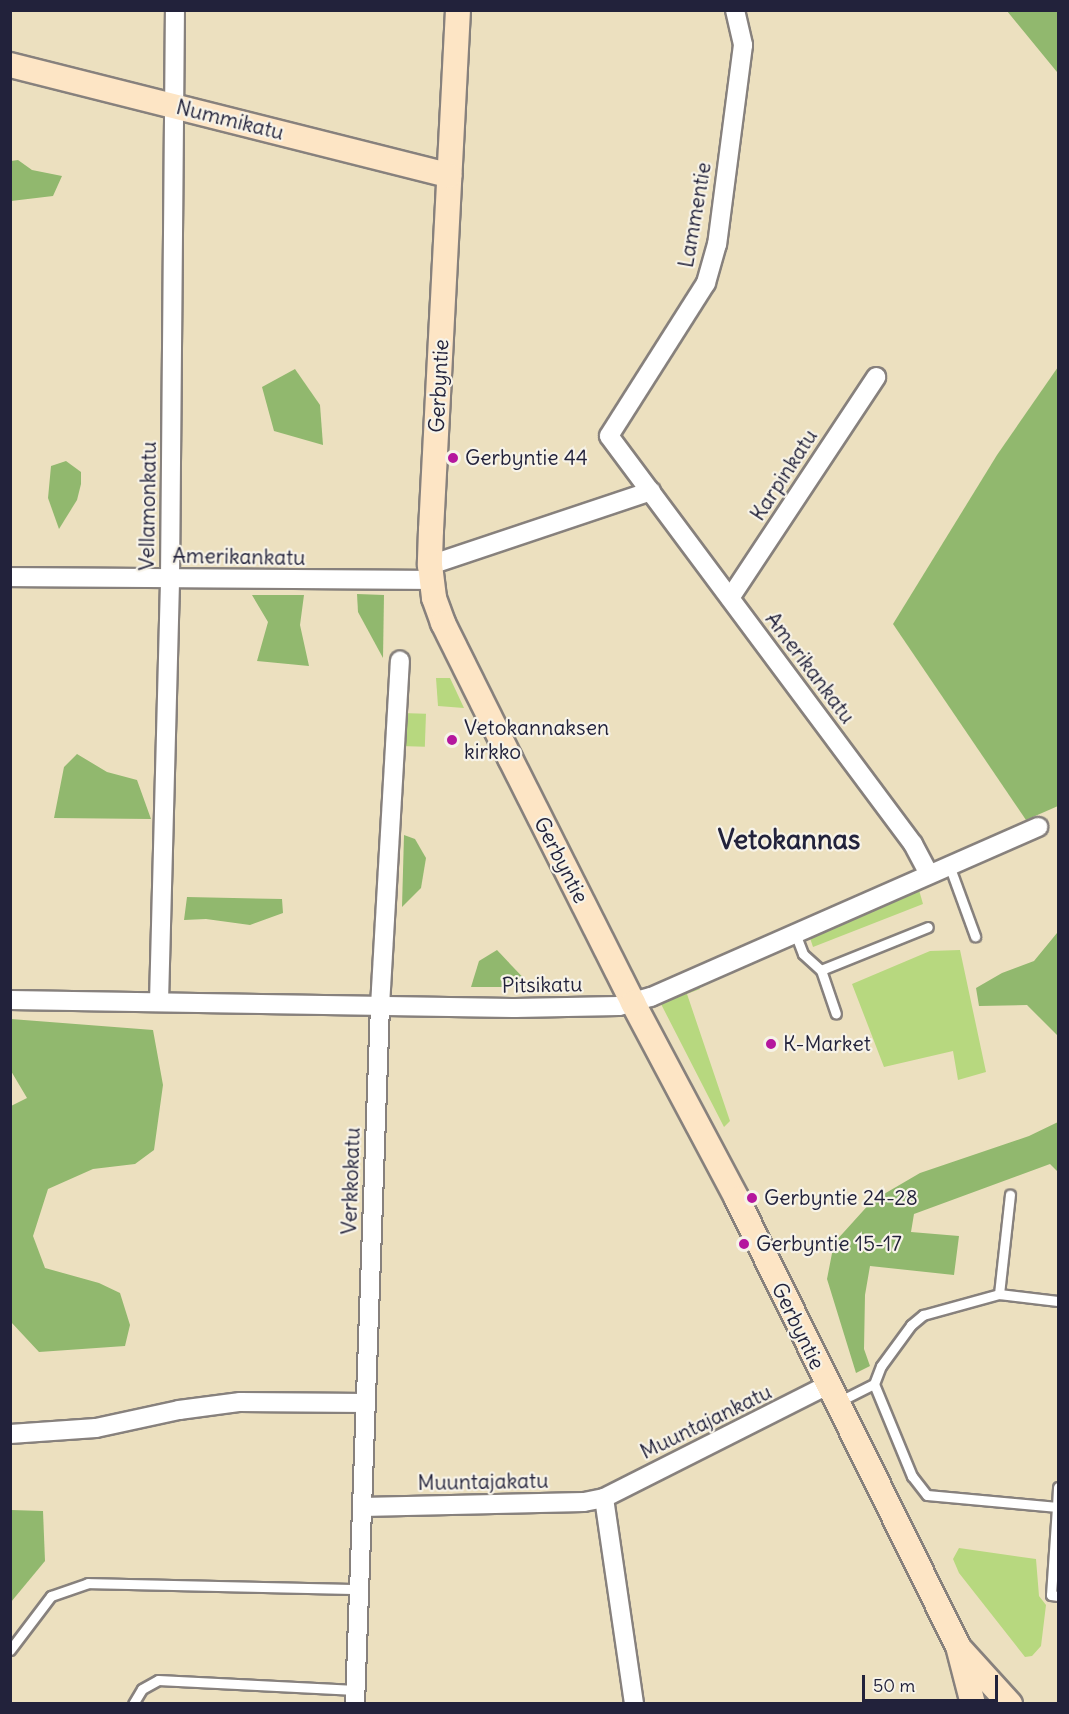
<!DOCTYPE html>
<style>
body{margin:0}
#map{position:relative;width:1069px;height:1714px;overflow:hidden;background:#ece0bf;font-family:Delius,sans-serif}
div>[style]{position:absolute}
[style*='--x']{left:calc(var(--x)*1px);top:calc(var(--y)*1px);width:calc(var(--w)*1px);rotate:calc(var(--a)*1deg)}
.green>*{inset:0;background:#b7d87f;transform-origin:0 0}
.forest>*{inset:0;background:#91b86e}
.roads{filter:drop-shadow(2px 0 #87817d) drop-shadow(-2px 0 #87817d) drop-shadow(0 2px #87817d) drop-shadow(0 -2px #87817d)}
.lane>*{height:9px;margin:-4.5px;padding:0 4.5px;transform-origin:4.5px;border-radius:4.5px;background:#fff}
.street>*{height:18px;margin:-9px;padding:0 9px;transform-origin:9px;border-radius:9px;background:#fff}
.secondary>*{height:24px;margin:-12px;padding:0 12px;transform-origin:12px;border-radius:12px;background:#fde5c5}
.dots>*{width:16px;height:16px;translate:-50% -50%;box-sizing:border-box;border:3px solid #f7f3e8;border-radius:50%}
span{translate:-50% -50%;white-space:nowrap;text-align:center;line-height:1.15;-webkit-text-stroke:4.5px #f7f3e8;paint-order:stroke}
.street-label{font-size:21px;color:#22223b}
.poi-label{font-size:21px;color:#22223b}
.left{translate:0 -50%;text-align:left}
.district-label{font-size:27px;color:#22223b;font-weight:700}
.frame{position:absolute;inset:0;border:12px solid #22223b;pointer-events:none}
.scale{position:absolute;left:862px;top:1675px;width:136px;height:27px;box-sizing:border-box;border:3px solid #22223b;border-top:0;padding-left:8px;font-size:18px;line-height:21px;white-space:nowrap;color:#22223b;-webkit-text-stroke:4px #f7f3e8;paint-order:stroke}
</style>
<div id="map">
<div class="green">
<div style="clip-path:polygon(436px 678px,450px 678px,464px 708px,438px 706px)"></div>
<div style="left:401px;top:713px;width:25px;height:33px;rotate:2deg"></div>
<div style="clip-path:polygon(919px 890px,923px 904px,813px 947px,809px 935px)"></div>
<div style="clip-path:polygon(960px 950px,986px 1072px,958px 1080px,953px 1051px,884px 1067px,852px 984px,930px 951px)"></div>
<div style="clip-path:polygon(697px 982px,700px 989px,687px 994px,730px 1121px,724px 1127px,661px 1004px,667px 996px)"></div>
<div style="clip-path:polygon(959px 1548px,1036px 1559px,1039px 1596px,1046px 1605px,1041px 1646px,1032px 1656px,1025px 1657px,959px 1573px,953px 1559px)"></div>
</div>
<div class="forest">
<div style="clip-path:polygon(1007px 11px,1058px 11px,1058px 85px,1057px 72px)"></div>
<div style="clip-path:polygon(18px 160px,32px 170px,62px 176px,53px 196px,11px 201px,11px 161px)"></div>
<div style="clip-path:polygon(1058px 367px,1058px 806px,1026px 820px,893px 624px,997px 455px)"></div>
<div style="clip-path:polygon(295px 369px,320px 405px,323px 445px,274px 431px,262px 387px)"></div>
<div style="clip-path:polygon(66px 461px,81px 472px,81px 484px,77px 500px,59px 529px,48px 498px,51px 466px)"></div>
<div style="clip-path:polygon(357px 594px,384px 595px,383px 658px,358px 612px)"></div>
<div style="clip-path:polygon(252px 595px,304px 595px,300px 625px,309px 666px,257px 661px,268px 622px)"></div>
<div style="clip-path:polygon(77px 754px,107px 772px,137px 780px,151px 819px,54px 818px,64px 767px)"></div>
<div style="clip-path:polygon(404px 835px,415px 839px,426px 858px,421px 888px,402px 907px)"></div>
<div style="clip-path:polygon(187px 897px,282px 899px,283px 913px,250px 925px,206px 919px,184px 920px)"></div>
<div style="clip-path:polygon(1058px 923px,1058px 1036px,1027px 1005px,979px 1006px,976px 988px,1002px 973px,1034px 961px,1057px 933px)"></div>
<div style="clip-path:polygon(497px 950px,532px 987px,471px 987px,479px 961px)"></div>
<div style="clip-path:polygon(11px 1019px,153px 1030px,163px 1085px,154px 1150px,135px 1164px,93px 1169px,48px 1189px,33px 1236px,45px 1268px,99px 1283px,120px 1293px,130px 1325px,125px 1346px,39px 1352px,11px 1322px,11px 1106px,27px 1098px,11px 1071px)"></div>
<div style="clip-path:polygon(1058px 1122px,1058px 1172px,1050px 1164px,914px 1214px,911px 1232px,959px 1236px,954px 1275px,870px 1266px,865px 1295px,864px 1349px,870px 1366px,856px 1373px,827px 1279px,834px 1243px,872px 1201px,920px 1173px,1029px 1136px)"></div>
<div style="clip-path:polygon(11px 1510px,43px 1511px,45px 1561px,11px 1602px)"></div>
</div>
<div class="roads">
<div class="lane">
<div style="--x:949;--y:865;--w:76;--a:69.9"></div>
<div style="--x:795;--y:933;--w:22;--a:69"></div>
<div style="--x:803;--y:954;--w:24;--a:42"></div>
<div style="--x:821;--y:970;--w:46;--a:71.2"></div>
<div style="--x:821;--y:970;--w:115;--a:-21.9"></div>
<div style="--x:999;--y:1294;--w:100;--a:-83.7"></div>
<div style="--x:874;--y:1384;--w:100;--a:67.6"></div>
<div style="--x:912;--y:1476;--w:24;--a:52"></div>
<div style="--x:927;--y:1495;--w:131;--a:5.3"></div>
<div style="--x:1057;--y:1507;--w:88;--a:93.9"></div>
<div style="--x:1051;--y:1595;--w:7;--a:8"></div>
<div style="--x:838;--y:1402;--w:40;--a:-26.6"></div>
<div style="--x:874;--y:1384;--w:19;--a:-69"></div>
<div style="--x:881;--y:1366;--w:51;--a:-53.8"></div>
<div style="--x:911;--y:1325;--w:16;--a:-40"></div>
<div style="--x:923;--y:1315;--w:79;--a:-15.4"></div>
<div style="--x:999;--y:1294;--w:59;--a:6.8"></div>
<div style="--x:1057;--y:1507;--w:20;--a:-87"></div>
<div style="--x:10;--y:1650;--w:68;--a:-52.8"></div>
<div style="--x:51;--y:1596;--w:39;--a:-19"></div>
<div style="--x:88;--y:1583;--w:271;--a:1.3"></div>
<div style="--x:133;--y:1704;--w:17;--a:-59"></div>
<div style="--x:142;--y:1689;--w:18;--a:-29"></div>
<div style="--x:158;--y:1680;--w:198;--a:2.9"></div>
</div>
<div class="street">
<div style="--x:735;--y:10;--w:36;--a:77"></div>
<div style="--x:743;--y:45;--w:201;--a:97.4"></div>
<div style="--x:717;--y:244;--w:41;--a:105.8"></div>
<div style="--x:706;--y:283;--w:181;--a:122.4"></div>
<div style="--x:609;--y:436;--w:509;--a:53.31"></div>
<div style="--x:913;--y:844;--w:34;--a:62"></div>
<div style="--x:430;--y:565;--w:233;--a:-18.5"></div>
<div style="--x:10;--y:577;--w:421;--a:0.4"></div>
<div style="--x:730;--y:598;--w:265;--a:-56.5"></div>
<div style="--x:10;--y:1000;--w:505;--a:0.91"></div>
<div style="--x:515;--y:1008;--w:104;--a:-1.1"></div>
<div style="--x:619;--y:1006;--w:33;--a:-16"></div>
<div style="--x:651;--y:997;--w:423;--a:-23.7"></div>
<div style="--x:159;--y:1002;--w:424;--a:-88.5"></div>
<div style="--x:170;--y:578;--w:568;--a:-89.5"></div>
<div style="--x:10;--y:1434;--w:86;--a:-4"></div>
<div style="--x:96;--y:1428;--w:85;--a:-12.2"></div>
<div style="--x:179;--y:1410;--w:62;--a:-7.5"></div>
<div style="--x:240;--y:1402;--w:126;--a:0.5"></div>
<div style="--x:604;--y:1498;--w:208;--a:81.7"></div>
<div style="--x:362;--y:1507;--w:222;--a:-1.3"></div>
<div style="--x:584;--y:1502;--w:20;--a:-11"></div>
<div style="--x:604;--y:1498;--w:251;--a:-26.8"></div>
<div style="--x:355;--y:1704;--w:698;--a:-87.95"></div>
<div style="--x:380;--y:1006;--w:346;--a:-86.7"></div>
</div>
<div class="secondary">
<div style="--x:458;--y:10;--w:521;--a:92.97"></div>
<div style="--x:431;--y:530;--w:35;--a:92"></div>
<div style="--x:430;--y:565;--w:33;--a:83"></div>
<div style="--x:434;--y:598;--w:27;--a:70"></div>
<div style="--x:443;--y:623;--w:151;--a:63.6"></div>
<div style="--x:510;--y:758;--w:274;--a:63.3"></div>
<div style="--x:633;--y:1003;--w:222;--a:62"></div>
<div style="--x:737;--y:1199;--w:499;--a:63.7"></div>
<div style="--x:958;--y:1646;--w:60;--a:75.5"></div>
<div style="--x:10;--y:65;--w:453;--a:14.1"></div>
<div style="--x:961;--y:1650;--w:73;--a:47.8"></div>
</div>
</div>
<div class="dots">
<div style="left:453px;top:458px;background:#b5179e"></div>
<div style="left:452px;top:740px;background:#b5179e"></div>
<div style="left:771px;top:1044px;background:#b5179e"></div>
<div style="left:752px;top:1198px;background:#b5179e"></div>
<div style="left:744px;top:1244px;background:#b5179e"></div>
</div>
<div class="street-label">
<span style="left:230px;top:120px;rotate:14deg">Nummikatu</span>
<span style="left:695px;top:215px;rotate:-80deg">Lammentie</span>
<span style="left:439px;top:386px;rotate:-87deg">Gerbyntie</span>
<span style="left:784px;top:475px;rotate:-57deg">Karpinkatu</span>
<span style="left:148px;top:506px;rotate:-89deg">Vellamonkatu</span>
<span style="left:239px;top:557px;rotate:1deg">Amerikankatu</span>
<span style="left:810px;top:668px;rotate:53deg">Amerikankatu</span>
<span style="left:561px;top:860px;rotate:63deg">Gerbyntie</span>
<span style="left:542px;top:985px;rotate:-1deg">Pitsikatu</span>
<span style="left:351px;top:1181px;rotate:-88deg">Verkkokatu</span>
<span style="left:798px;top:1326px;rotate:64deg">Gerbyntie</span>
<span style="left:706px;top:1422px;rotate:-26deg">Muuntajankatu</span>
<span style="left:483px;top:1482px;rotate:-1deg">Muuntajakatu</span>
</div>
<div class="poi-label">
<span class="left" style="left:465px;top:458px">Gerbyntie 44</span>
<span class="left" style="left:464px;top:740px">Vetokannaksen<br>kirkko</span>
<span class="left" style="left:783px;top:1044px">K-Market</span>
<span class="left" style="left:764px;top:1198px">Gerbyntie 24-28</span>
<span class="left" style="left:756px;top:1244px">Gerbyntie 15-17</span>
</div>
<div class="district-label">
<span style="left:789px;top:840px">Vetokannas</span>
</div>
<div class="frame"></div>
<div class="scale">50 m</div>
</div>
